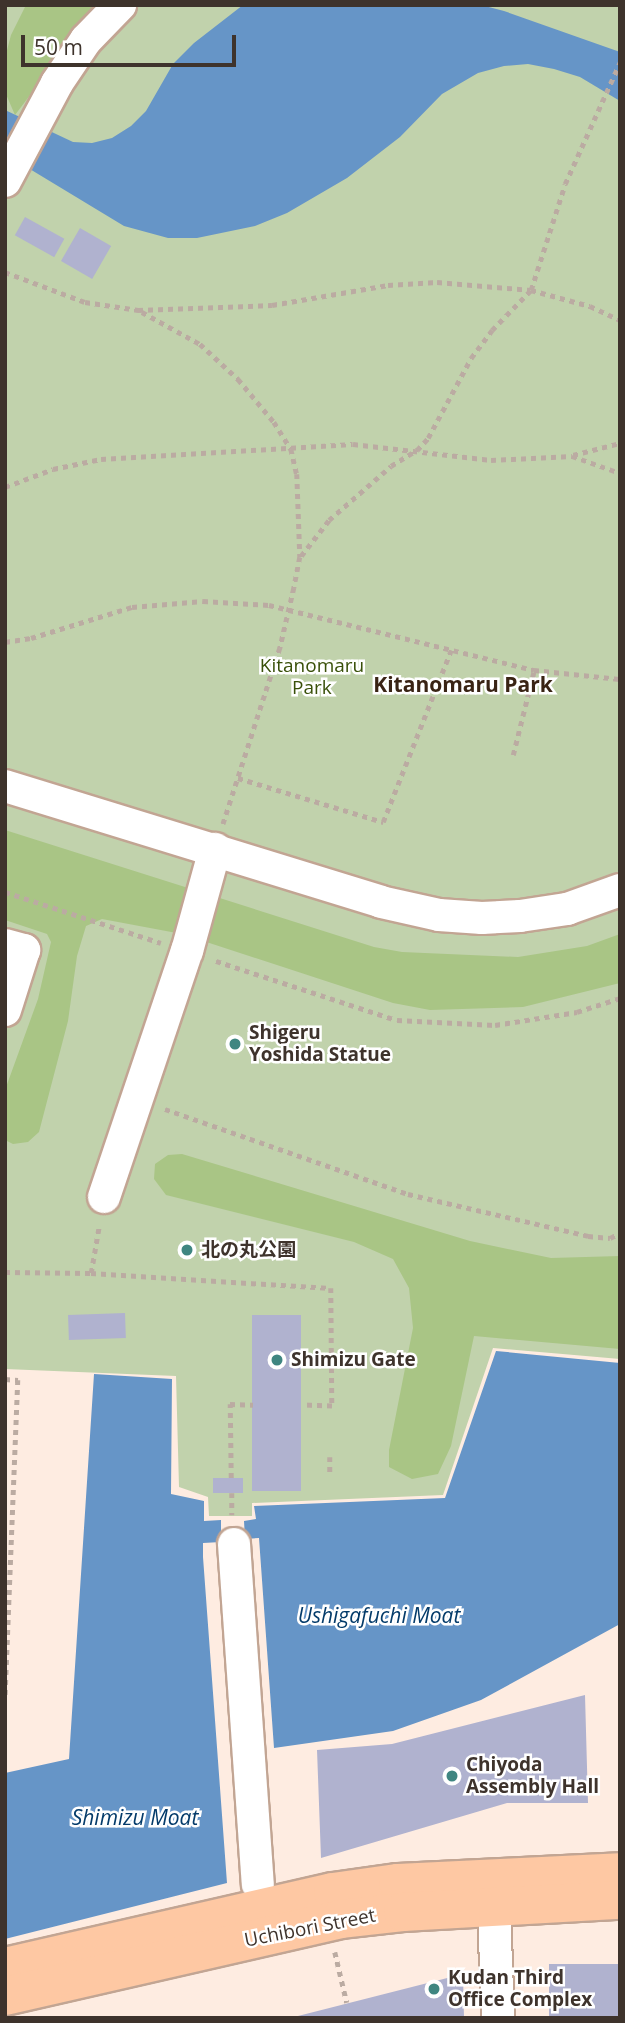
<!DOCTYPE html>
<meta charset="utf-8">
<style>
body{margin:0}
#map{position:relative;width:625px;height:2023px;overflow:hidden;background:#feece1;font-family:"Open Sans","Noto Sans JP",sans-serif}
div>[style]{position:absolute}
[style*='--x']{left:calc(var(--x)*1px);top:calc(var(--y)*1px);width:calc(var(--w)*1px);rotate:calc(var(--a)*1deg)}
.green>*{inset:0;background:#c1d2ac}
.forest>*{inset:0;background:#a9c585}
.water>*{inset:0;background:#6695c7}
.building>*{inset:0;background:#b0b2cf;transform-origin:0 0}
.path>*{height:4.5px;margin-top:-2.25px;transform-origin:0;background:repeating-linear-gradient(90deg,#bbaba2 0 5px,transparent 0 10px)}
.roads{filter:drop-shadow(2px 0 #c2a593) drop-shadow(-2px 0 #c2a593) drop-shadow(0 2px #c2a593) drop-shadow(0 -2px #c2a593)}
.minor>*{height:32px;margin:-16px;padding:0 16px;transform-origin:16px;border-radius:16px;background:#fff}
.major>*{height:38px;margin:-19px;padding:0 19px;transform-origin:19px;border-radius:19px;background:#fec8a3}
.dots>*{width:19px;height:19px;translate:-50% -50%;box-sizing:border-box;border:4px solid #fff;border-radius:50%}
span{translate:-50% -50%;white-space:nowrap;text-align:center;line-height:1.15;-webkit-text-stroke:5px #fff;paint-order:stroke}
.park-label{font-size:19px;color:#395009}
.poi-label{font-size:19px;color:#3e332c;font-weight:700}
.left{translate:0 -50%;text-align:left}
.street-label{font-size:19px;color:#3e332c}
.neighbourhood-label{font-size:21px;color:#392314;font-weight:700}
.water-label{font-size:21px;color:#043b6a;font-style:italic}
.frame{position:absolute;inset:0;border:7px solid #3e332c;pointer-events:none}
.scale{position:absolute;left:21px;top:35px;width:215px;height:32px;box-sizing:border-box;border:4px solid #3e332c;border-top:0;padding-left:9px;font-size:21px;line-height:24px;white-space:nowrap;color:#3e332c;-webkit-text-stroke:5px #fff;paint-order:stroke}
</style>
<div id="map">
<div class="green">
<div style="clip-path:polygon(5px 5px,620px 5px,620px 1359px,493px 1348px,443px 1495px,252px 1503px,252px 1516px,209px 1516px,208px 1497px,179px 1487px,176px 1376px,5px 1369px)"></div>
</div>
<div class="forest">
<div style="clip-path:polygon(26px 5px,105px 5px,77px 33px,15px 115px,5px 92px,5px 58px,11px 35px)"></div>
<div style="clip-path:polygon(5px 830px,374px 947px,402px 952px,518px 957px,587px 946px,620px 934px,620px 983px,523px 1007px,430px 1010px,393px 1003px,182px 934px,102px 919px,86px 926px,77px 956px,68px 1021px,39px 1132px,28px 1142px,13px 1144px,5px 1140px,5px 1090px,38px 999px,51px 942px,47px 934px,5px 920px)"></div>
<div style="clip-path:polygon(182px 1154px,470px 1241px,551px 1258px,620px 1256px,620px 1349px,474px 1336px,451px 1446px,438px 1474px,412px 1479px,389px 1467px,389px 1450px,413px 1328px,409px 1288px,393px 1259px,354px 1242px,166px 1195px,154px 1179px,155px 1164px,168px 1155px)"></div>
</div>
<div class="water">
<div style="clip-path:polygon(243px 5px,481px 5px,504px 11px,620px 52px,620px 101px,580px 77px,554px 69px,528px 64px,504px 66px,478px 73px,442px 94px,400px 137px,347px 178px,287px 213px,255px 226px,197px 238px,168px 238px,124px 226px,5px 154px,5px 110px,73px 142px,92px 143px,112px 138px,131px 126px,146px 111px,173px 64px,194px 43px)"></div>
<div style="clip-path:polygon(496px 1351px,620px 1363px,620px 1624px,481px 1700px,393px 1731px,274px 1748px,259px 1538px,245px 1539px,244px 1521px,256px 1519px,254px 1506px,445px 1498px)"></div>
<div style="clip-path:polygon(94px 1374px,172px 1379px,171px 1494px,204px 1501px,204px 1521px,221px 1520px,221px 1542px,203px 1543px,203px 1557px,227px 1883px,5px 1939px,5px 1773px,69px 1759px)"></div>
</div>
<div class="building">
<div style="left:25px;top:217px;width:45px;height:21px;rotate:29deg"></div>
<div style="left:80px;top:228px;width:36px;height:38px;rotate:30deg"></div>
<div style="left:125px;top:1313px;width:25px;height:57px;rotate:88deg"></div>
<div style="left:252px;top:1315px;width:49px;height:176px"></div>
<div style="left:213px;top:1478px;width:30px;height:15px"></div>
<div style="clip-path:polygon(585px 1695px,588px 1803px,507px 1803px,321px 1858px,317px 1750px,392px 1744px)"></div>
<div style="left:620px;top:1964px;width:54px;height:71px;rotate:90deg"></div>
<div style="clip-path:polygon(463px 1974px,464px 2018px,294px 2018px,294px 2017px)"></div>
</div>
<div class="path">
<div style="--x:5;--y:272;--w:85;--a:20.6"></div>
<div style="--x:85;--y:302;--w:54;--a:8.6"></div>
<div style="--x:138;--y:310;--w:134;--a:-2.1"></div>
<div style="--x:272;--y:305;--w:118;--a:-9.8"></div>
<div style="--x:388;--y:285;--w:49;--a:-3.5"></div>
<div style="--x:437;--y:282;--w:94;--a:4.9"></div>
<div style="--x:531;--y:290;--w:61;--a:15.2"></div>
<div style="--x:590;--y:306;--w:33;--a:25"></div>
<div style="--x:142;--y:312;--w:66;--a:28.9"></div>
<div style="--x:200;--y:344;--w:52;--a:42.6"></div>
<div style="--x:238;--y:379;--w:56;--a:50.1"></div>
<div style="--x:274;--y:422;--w:32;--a:58"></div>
<div style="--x:291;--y:449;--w:26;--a:77"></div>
<div style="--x:297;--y:474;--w:83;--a:87.9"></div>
<div style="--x:300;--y:557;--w:32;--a:101"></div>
<div style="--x:294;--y:588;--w:62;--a:103.1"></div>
<div style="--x:280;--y:648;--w:185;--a:107.9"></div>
<div style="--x:573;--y:455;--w:49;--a:-14.3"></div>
<div style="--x:5;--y:487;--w:51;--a:-20.6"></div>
<div style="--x:53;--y:469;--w:49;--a:-11.8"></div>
<div style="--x:101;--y:459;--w:252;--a:-3.4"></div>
<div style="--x:353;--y:444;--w:139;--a:6.6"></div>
<div style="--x:491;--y:460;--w:81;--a:-2.8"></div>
<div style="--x:572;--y:456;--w:51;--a:19.5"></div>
<div style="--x:301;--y:556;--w:46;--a:-52.1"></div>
<div style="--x:329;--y:520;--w:82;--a:-41.1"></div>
<div style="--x:391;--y:466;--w:31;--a:-32"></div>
<div style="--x:417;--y:450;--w:16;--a:-47"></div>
<div style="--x:428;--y:438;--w:91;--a:-61.7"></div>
<div style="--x:471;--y:358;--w:35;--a:-53"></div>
<div style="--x:492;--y:330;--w:56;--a:-45.7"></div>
<div style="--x:531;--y:290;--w:111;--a:-72.2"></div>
<div style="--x:565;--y:184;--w:134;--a:-65.7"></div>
<div style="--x:5;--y:642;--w:26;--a:-9"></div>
<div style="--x:31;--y:638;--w:106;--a:-17.1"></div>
<div style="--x:132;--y:607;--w:71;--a:-4.8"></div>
<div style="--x:203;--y:601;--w:66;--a:3.5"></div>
<div style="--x:269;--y:605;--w:273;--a:13.8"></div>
<div style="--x:534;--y:670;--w:86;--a:6"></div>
<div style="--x:513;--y:755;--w:87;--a:-76"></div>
<div style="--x:238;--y:778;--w:152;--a:16.9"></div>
<div style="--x:383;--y:822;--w:185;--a:-68.4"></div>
<div style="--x:5;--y:892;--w:164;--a:18.1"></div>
<div style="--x:216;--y:961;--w:190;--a:18.1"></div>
<div style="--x:397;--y:1020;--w:98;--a:2.9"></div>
<div style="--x:495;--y:1025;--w:83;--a:-9"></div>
<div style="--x:577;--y:1012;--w:45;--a:-18"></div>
<div style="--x:165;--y:1109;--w:257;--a:19.3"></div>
<div style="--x:408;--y:1194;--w:185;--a:13.1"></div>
<div style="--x:588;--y:1236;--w:22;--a:5"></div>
<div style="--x:610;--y:1238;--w:11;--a:-27"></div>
<div style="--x:5;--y:1272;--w:86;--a:0.7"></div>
<div style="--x:91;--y:1273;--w:240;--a:3.6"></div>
<div style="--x:331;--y:1288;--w:118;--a:89.5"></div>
<div style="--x:332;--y:1406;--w:29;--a:-178"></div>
<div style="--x:91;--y:1273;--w:48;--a:-80.3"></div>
<div style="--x:5;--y:1379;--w:13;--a:4"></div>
<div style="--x:18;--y:1380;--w:320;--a:92.3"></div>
<div style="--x:330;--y:1457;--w:18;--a:90"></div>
<div style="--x:231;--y:1478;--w:74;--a:-90.8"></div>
<div style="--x:230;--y:1404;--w:23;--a:2"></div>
<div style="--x:232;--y:1493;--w:22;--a:90"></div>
<div style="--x:335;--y:1952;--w:52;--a:76.8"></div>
</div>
<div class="roads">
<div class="minor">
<div style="--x:5;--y:181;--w:111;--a:-62"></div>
<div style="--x:57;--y:83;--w:52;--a:-56"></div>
<div style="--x:86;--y:40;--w:49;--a:-45.8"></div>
<div style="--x:5;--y:786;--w:393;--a:17.1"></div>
<div style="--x:381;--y:902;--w:59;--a:12.6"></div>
<div style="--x:439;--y:915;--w:43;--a:4"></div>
<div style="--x:482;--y:918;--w:38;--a:-3"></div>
<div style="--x:520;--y:916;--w:48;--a:-8.5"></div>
<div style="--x:567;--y:909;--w:56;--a:-19.7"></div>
<div style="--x:5;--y:945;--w:20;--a:15"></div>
<div style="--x:24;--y:950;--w:63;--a:107.6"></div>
<div style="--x:104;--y:1197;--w:260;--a:-71.4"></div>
<div style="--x:187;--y:951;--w:106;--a:-74.6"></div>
<div style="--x:234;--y:1544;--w:341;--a:86"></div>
<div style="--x:493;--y:1883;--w:135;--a:87.9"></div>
</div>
<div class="major">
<div style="--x:5;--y:1967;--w:336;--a:-12.9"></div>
<div style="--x:333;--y:1892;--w:66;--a:-7.9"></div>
<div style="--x:398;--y:1883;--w:222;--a:-2.8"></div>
<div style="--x:5;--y:1996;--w:344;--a:-12.9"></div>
<div style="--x:340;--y:1919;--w:63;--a:-6.3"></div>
<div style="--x:403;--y:1912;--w:217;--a:-3.2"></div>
</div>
</div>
<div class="dots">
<div style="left:235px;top:1044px;background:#3f8681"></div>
<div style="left:187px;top:1250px;background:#3f8681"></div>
<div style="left:277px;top:1360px;background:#3f8681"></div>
<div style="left:452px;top:1776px;background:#3f8681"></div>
<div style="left:434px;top:1989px;background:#3f8681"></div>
</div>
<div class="park-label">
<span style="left:312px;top:677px">Kitanomaru<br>Park</span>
</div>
<div class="poi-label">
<span class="left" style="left:249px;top:1044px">Shigeru<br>Yoshida Statue</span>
<span class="left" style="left:201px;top:1250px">北の丸公園</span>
<span class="left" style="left:291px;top:1360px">Shimizu Gate</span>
<span class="left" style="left:466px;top:1776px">Chiyoda<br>Assembly Hall</span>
<span class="left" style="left:448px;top:1989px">Kudan Third<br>Office Complex</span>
</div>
<div class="street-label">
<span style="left:310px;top:1928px;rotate:-11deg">Uchibori Street</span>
</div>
<div class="neighbourhood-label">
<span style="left:463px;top:684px">Kitanomaru Park</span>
</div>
<div class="water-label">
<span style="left:379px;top:1615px">Ushigafuchi Moat</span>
<span style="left:135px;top:1817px">Shimizu Moat</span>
</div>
<div class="frame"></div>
<div class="scale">50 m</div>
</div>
